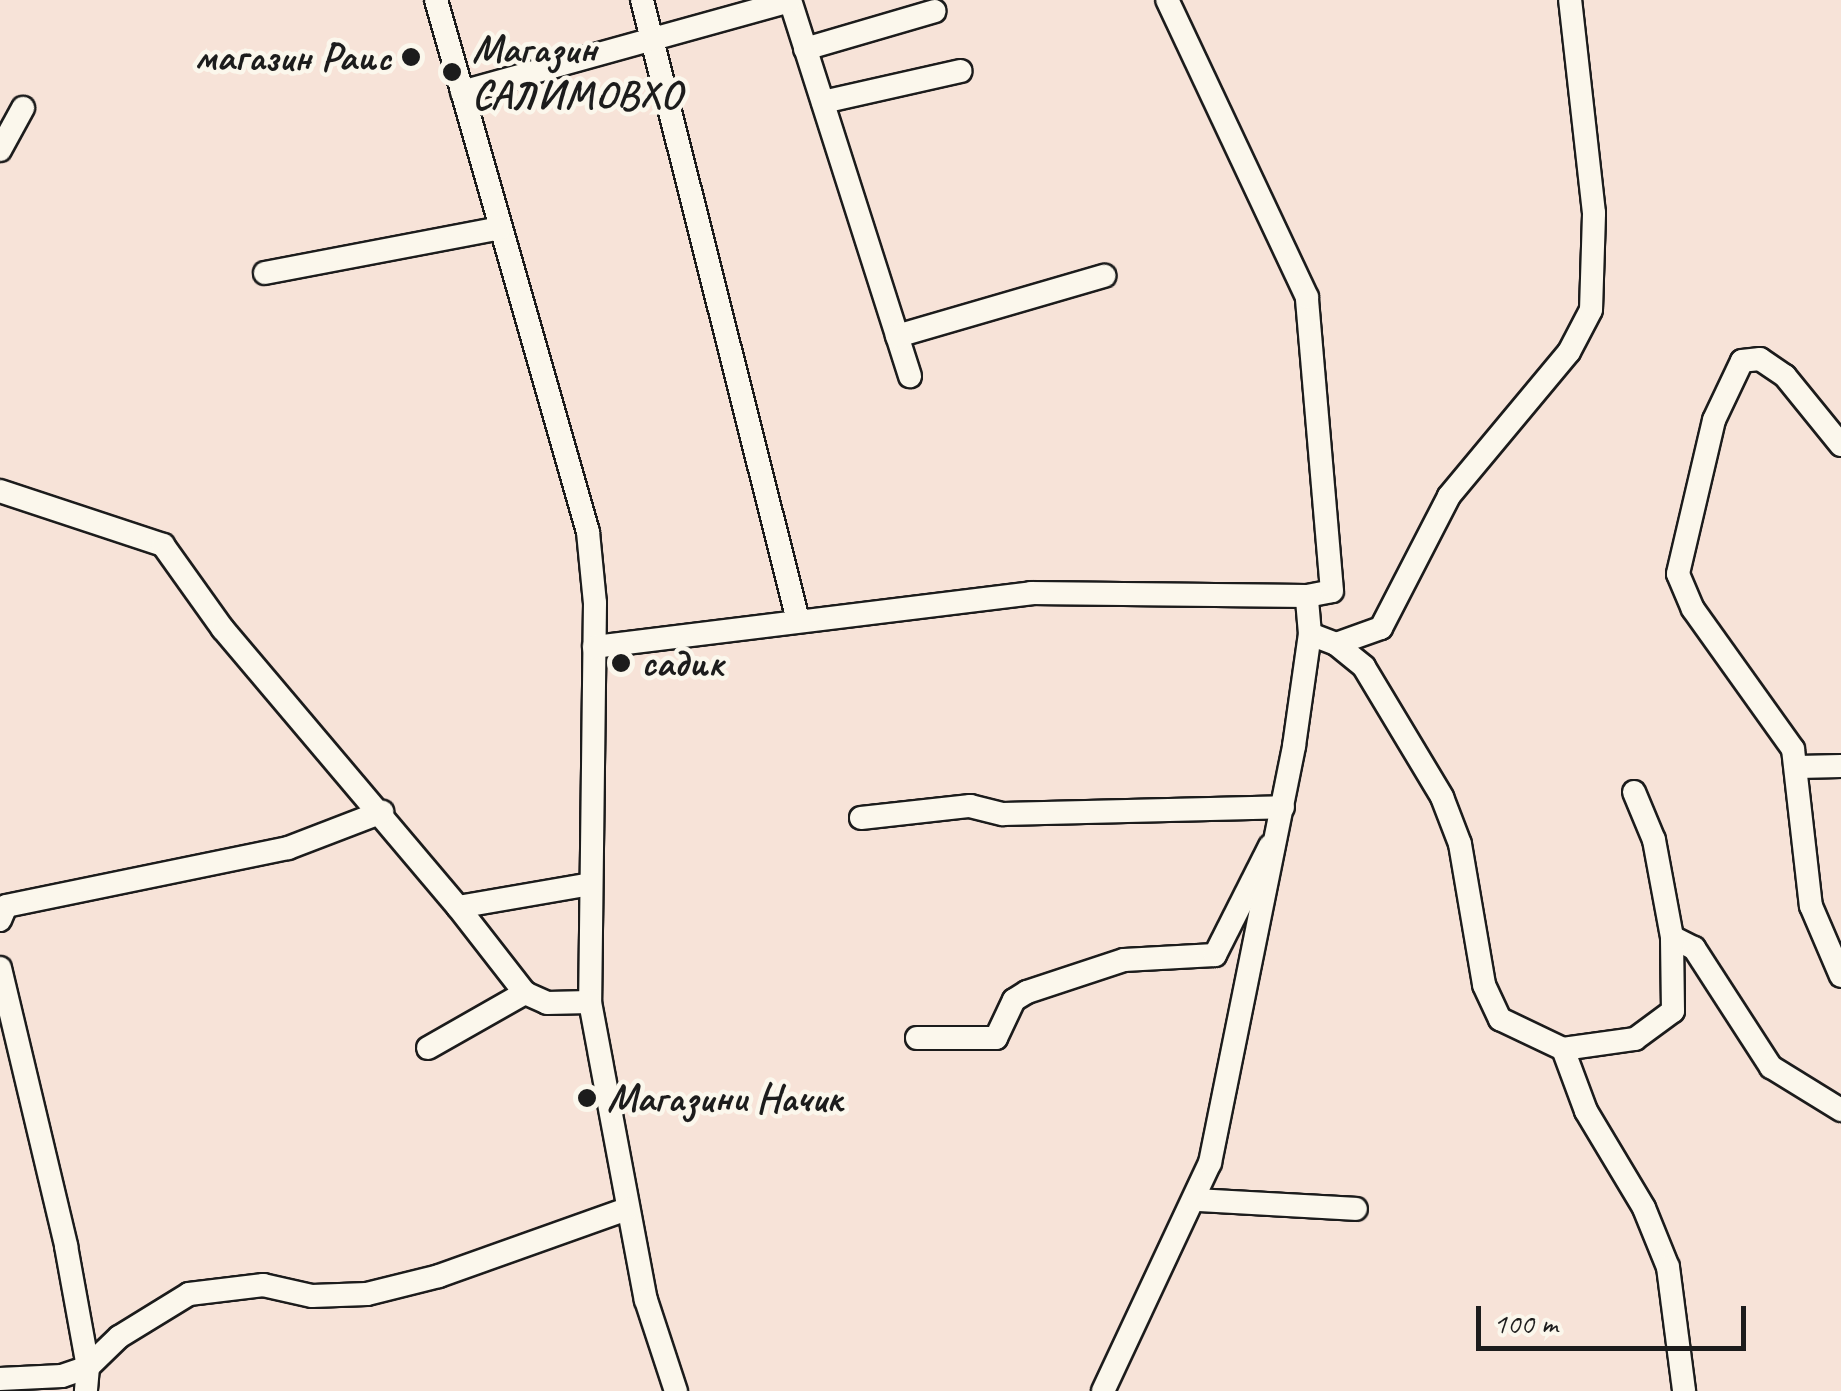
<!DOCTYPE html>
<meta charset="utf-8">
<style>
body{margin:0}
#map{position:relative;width:1841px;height:1391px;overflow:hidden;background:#f7e3d8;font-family:Caveat,sans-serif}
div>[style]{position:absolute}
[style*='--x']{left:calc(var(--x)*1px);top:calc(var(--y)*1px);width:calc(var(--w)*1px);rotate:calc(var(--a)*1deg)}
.roads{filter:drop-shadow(2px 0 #1c1c1c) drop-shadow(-2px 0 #1c1c1c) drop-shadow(0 2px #1c1c1c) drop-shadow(0 -2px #1c1c1c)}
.minor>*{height:22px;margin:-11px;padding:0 11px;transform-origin:11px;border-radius:11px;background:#fbf7ec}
.dots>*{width:28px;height:28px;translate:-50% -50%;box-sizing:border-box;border:5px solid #fbf7ec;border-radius:50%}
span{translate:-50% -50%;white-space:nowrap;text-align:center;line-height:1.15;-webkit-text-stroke:9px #fbf7ec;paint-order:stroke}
.poi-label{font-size:40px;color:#1c1c1c;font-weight:700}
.left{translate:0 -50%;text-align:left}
.right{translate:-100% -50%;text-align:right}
.scale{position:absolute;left:1476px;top:1306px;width:270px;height:45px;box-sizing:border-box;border:5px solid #1c1c1c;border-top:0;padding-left:12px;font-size:30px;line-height:35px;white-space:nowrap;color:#1c1c1c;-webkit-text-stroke:8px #fbf7ec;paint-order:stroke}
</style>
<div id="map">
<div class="roads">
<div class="minor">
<div style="--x:436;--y:0;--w:553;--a:74.05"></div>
<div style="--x:588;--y:532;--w:71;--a:84.4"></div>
<div style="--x:595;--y:603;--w:399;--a:90.7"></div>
<div style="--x:590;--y:1002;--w:303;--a:79.4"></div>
<div style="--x:646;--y:1300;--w:96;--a:71.8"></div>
<div style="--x:642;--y:0;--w:639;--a:75.88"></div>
<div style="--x:790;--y:0;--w:395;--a:72.3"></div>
<div style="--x:805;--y:49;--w:135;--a:-16.3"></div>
<div style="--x:462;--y:92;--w:340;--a:-15.5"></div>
<div style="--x:823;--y:102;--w:141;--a:-12.7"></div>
<div style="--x:0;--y:150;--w:48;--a:-61.3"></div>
<div style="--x:265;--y:273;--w:239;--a:-10.8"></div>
<div style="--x:897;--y:336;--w:216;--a:-16.2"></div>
<div style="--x:1841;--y:445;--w:89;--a:-129.1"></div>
<div style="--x:1785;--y:376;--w:30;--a:-146"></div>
<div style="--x:1760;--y:359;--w:18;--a:174"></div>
<div style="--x:1742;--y:361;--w:65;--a:115.4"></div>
<div style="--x:1714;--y:420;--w:158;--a:103.2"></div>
<div style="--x:1678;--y:574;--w:38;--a:67"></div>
<div style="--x:1693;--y:609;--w:172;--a:54.5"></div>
<div style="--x:1793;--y:749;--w:158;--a:83.5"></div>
<div style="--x:1811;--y:906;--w:76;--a:66.8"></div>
<div style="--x:0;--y:491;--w:172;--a:18.3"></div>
<div style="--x:163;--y:545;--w:103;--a:54.5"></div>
<div style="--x:223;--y:629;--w:364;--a:49.8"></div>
<div style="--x:458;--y:907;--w:135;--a:-9.8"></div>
<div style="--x:1310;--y:634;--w:28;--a:21"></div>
<div style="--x:1336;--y:644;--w:36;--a:39"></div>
<div style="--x:1364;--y:667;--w:152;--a:59"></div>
<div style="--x:1442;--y:797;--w:50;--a:69"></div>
<div style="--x:1460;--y:844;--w:143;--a:80.3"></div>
<div style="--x:1484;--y:985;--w:38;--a:65"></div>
<div style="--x:1500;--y:1019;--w:70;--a:25.5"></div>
<div style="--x:1563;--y:1049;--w:73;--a:-7.9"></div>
<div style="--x:1635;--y:1039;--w:47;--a:-36.4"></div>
<div style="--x:1673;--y:1011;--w:74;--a:-90.8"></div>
<div style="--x:1672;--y:937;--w:99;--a:-100.5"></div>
<div style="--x:1654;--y:840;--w:52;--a:-112.6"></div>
<div style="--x:1336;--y:644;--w:48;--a:-19.6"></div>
<div style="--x:1381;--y:628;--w:148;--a:-62.7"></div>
<div style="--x:1449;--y:496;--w:187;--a:-50.2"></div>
<div style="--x:1569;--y:352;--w:47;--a:-62.4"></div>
<div style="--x:1591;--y:310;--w:97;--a:-88.2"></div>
<div style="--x:1594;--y:213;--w:214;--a:-96.4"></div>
<div style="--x:594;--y:647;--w:440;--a:-7"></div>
<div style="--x:1031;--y:593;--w:276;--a:0.6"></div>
<div style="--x:1307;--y:596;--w:25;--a:-11"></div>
<div style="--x:1332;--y:591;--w:295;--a:-94.9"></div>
<div style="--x:1307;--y:297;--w:328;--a:-115.2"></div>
<div style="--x:1798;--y:767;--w:43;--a:-1.3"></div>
<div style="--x:861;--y:818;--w:110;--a:-6.3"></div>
<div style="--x:970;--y:806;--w:34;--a:14"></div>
<div style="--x:1003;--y:814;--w:280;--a:-1.4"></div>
<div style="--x:458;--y:907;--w:109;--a:52.1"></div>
<div style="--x:525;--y:993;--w:24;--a:24"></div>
<div style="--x:547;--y:1003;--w:43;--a:-1.3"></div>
<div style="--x:0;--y:920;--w:15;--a:-67"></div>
<div style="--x:6;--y:906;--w:288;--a:-11.6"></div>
<div style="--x:288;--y:848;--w:101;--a:-21"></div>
<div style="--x:1672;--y:937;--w:25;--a:27"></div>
<div style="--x:1694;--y:948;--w:142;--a:57.1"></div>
<div style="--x:1771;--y:1067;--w:82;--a:31.6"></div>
<div style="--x:0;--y:968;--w:286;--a:76.6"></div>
<div style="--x:66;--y:1246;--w:123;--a:79.7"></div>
<div style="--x:88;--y:1367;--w:24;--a:95"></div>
<div style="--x:917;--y:1038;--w:79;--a:0"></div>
<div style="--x:996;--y:1038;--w:42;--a:-64.7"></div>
<div style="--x:1014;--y:1000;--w:15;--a:-32"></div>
<div style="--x:1027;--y:992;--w:102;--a:-18.3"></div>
<div style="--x:1124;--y:960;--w:91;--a:-3.1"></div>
<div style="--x:1215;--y:955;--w:122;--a:-63.2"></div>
<div style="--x:428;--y:1048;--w:112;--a:-29.6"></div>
<div style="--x:1563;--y:1049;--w:66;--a:69.6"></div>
<div style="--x:1586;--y:1111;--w:113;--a:59.1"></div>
<div style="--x:1644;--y:1208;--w:64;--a:67.9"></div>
<div style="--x:1668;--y:1267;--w:125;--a:82.6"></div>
<div style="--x:1197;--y:1200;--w:159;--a:3.2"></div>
<div style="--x:0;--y:1379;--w:62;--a:-2.8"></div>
<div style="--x:62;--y:1376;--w:28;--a:-19"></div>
<div style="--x:88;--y:1367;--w:43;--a:-44.1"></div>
<div style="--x:119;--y:1337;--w:82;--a:-31.6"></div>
<div style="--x:189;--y:1294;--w:75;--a:-6.9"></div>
<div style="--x:263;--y:1285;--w:50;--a:12.7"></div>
<div style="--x:312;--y:1296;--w:55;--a:-2.1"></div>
<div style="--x:367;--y:1294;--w:74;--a:-14"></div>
<div style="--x:439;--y:1276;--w:200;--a:-19.6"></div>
<div style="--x:1103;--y:1391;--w:252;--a:-64.9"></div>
<div style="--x:1210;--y:1163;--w:425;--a:-78.6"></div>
<div style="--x:1294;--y:746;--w:113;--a:-81.9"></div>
<div style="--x:1310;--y:634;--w:38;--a:-95"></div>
</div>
</div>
<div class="dots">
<div style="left:411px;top:57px;background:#1c1c1c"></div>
<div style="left:452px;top:72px;background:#1c1c1c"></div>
<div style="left:621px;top:663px;background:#1c1c1c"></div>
<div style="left:587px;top:1098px;background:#1c1c1c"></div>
</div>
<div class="poi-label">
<span class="left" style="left:472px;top:72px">Магазин<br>САЛИМОВХО</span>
<span class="right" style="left:391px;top:57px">магазин Раис</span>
<span class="left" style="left:641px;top:663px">садик</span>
<span class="left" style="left:607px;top:1098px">Магазини Начик</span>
</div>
<div class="scale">100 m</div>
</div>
